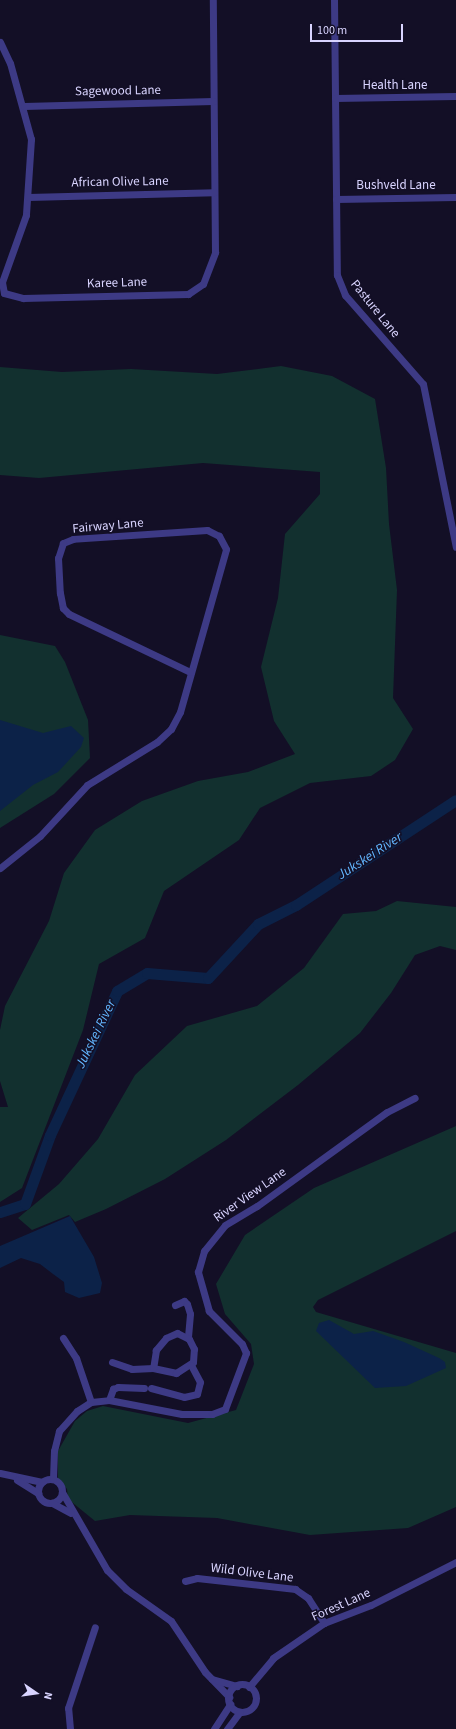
<!DOCTYPE html>
<style>
body{margin:0}
#map{position:relative;width:456px;height:1729px;overflow:hidden;background:#130f26;font-family:"Source Sans 3",sans-serif}
div>[style]{position:absolute}
[style*='--x']{left:calc(var(--x)*1px);top:calc(var(--y)*1px);width:calc(var(--w)*1px);rotate:calc(var(--a)*1deg)}
.green>*{inset:0;background:#12302f}
.water>*{inset:0;background:#0c2248}
.river>*{height:11px;margin:-5.5px;padding:0 5.5px;transform-origin:5.5px;border-radius:5.5px;background:#0c2248}
.minor>*{height:7px;margin:-3.5px;padding:0 3.5px;transform-origin:3.5px;border-radius:3.5px;background:#3d3a85}
.minor>.ring{margin:-3.5px;padding:0;box-sizing:content-box;background:none;border:7px solid #3d3a85;border-radius:50%}
span{translate:-50% -50%;white-space:nowrap;text-align:center;line-height:1.15;-webkit-text-stroke:3px #130f26;paint-order:stroke}
.street-label{font-size:13px;color:#d9d4ff}
.water-label{font-size:14px;color:#62b6ff;font-style:italic}
.north{position:absolute;left:16px;top:1673px;width:40px;height:40px;-webkit-text-stroke:3px #130f26;paint-order:stroke;rotate:103deg;font-size:11px;font-weight:700;line-height:16px;text-align:center;color:#d9d4ff}
.north::after{content:'';display:block;margin:auto;width:14px;height:18px;background:#d9d4ff;clip-path:polygon(50% 0,100% 100%,50% 72%,0 100%)}
.scale{position:absolute;left:310px;top:24px;width:93px;height:18px;box-sizing:border-box;border:2px solid #d9d4ff;border-top:0;padding-left:5px;font-size:12px;line-height:14px;white-space:nowrap;color:#d9d4ff;-webkit-text-stroke:3px #130f26;paint-order:stroke}
</style>
<div id="map">
<div class="green">
<div style="clip-path:polygon(281px 366px,332px 376px,375px 399px,386px 468px,389px 524px,397px 590px,393px 698px,413px 729px,395px 760px,371px 776px,310px 783px,260px 808px,239px 840px,164px 891px,145px 938px,99px 964px,83px 1030px,22px 1188px,0 1202px,0 1107px,8px 1107px,0 1081px,0 1030px,5px 1006px,49px 921px,64px 873px,95px 830px,142px 801px,198px 781px,248px 772px,295px 754px,274px 721px,261px 667px,278px 598px,285px 534px,320px 494px,320px 472px,203px 463px,39px 478px,0 475px,0 367px,62px 372px,131px 369px,217px 374px)"></div>
<div style="clip-path:polygon(0 635px,55px 646px,65px 662px,88px 720px,90px 758px,54px 794px,0 828px)"></div>
<div style="clip-path:polygon(397px 901px,456px 907px,456px 950px,440px 946px,415px 955px,391px 993px,360px 1033px,298px 1085px,226px 1140px,165px 1179px,106px 1209px,75px 1222px,69px 1215px,32px 1230px,18px 1218px,59px 1184px,98px 1139px,135px 1075px,187px 1026px,257px 1006px,304px 968px,343px 914px,376px 911px)"></div>
<div style="clip-path:polygon(456px 1126px,456px 1231px,318px 1300px,313px 1307px,316px 1312px,456px 1353px,456px 1507px,408px 1528px,310px 1535px,217px 1518px,130px 1515px,95px 1521px,68px 1499px,67px 1489px,58px 1478px,58px 1451px,75px 1421px,87px 1411px,103px 1406px,188px 1423px,236px 1410px,254px 1364px,251px 1344px,225px 1314px,216px 1284px,245px 1235px,314px 1188px)"></div>
</div>
<div class="water">
<div style="clip-path:polygon(0 720px,43px 733px,71px 726px,84px 738px,81px 747px,58px 772px,33px 785px,0 811px)"></div>
<div style="clip-path:polygon(70px 1216px,94px 1257px,102px 1283px,100px 1293px,79px 1298px,65px 1292px,64px 1282px,53px 1274px,40px 1264px,21px 1258px,0 1268px,0 1246px)"></div>
<div style="clip-path:polygon(329px 1320px,354px 1334px,373px 1331px,404px 1342px,439px 1358px,445px 1362px,446px 1368px,406px 1386px,375px 1388px,316px 1331px,319px 1323px)"></div>
</div>
<div class="river">
<div style="--x:0;--y:1212;--w:26;--a:-18"></div>
<div style="--x:25;--y:1204;--w:73;--a:-70.1"></div>
<div style="--x:50;--y:1135;--w:159;--a:-65"></div>
<div style="--x:117;--y:991;--w:35;--a:-31"></div>
<div style="--x:147;--y:973;--w:61;--a:4.7"></div>
<div style="--x:208;--y:978;--w:74;--a:-47.2"></div>
<div style="--x:258;--y:924;--w:42;--a:-26.6"></div>
<div style="--x:296;--y:905;--w:191;--a:-33.3"></div>
</div>
<div class="minor">
<div style="--x:334;--y:0;--w:275;--a:89.4"></div>
<div style="--x:337;--y:275;--w:22;--a:68"></div>
<div style="--x:345;--y:295;--w:118;--a:48.8"></div>
<div style="--x:423;--y:384;--w:166;--a:78.6"></div>
<div style="--x:0;--y:42;--w:23;--a:65"></div>
<div style="--x:10;--y:63;--w:79;--a:74.6"></div>
<div style="--x:31;--y:139;--w:76;--a:93.8"></div>
<div style="--x:26;--y:215;--w:71;--a:109.7"></div>
<div style="--x:2;--y:282;--w:11;--a:80"></div>
<div style="--x:4;--y:293;--w:20;--a:15"></div>
<div style="--x:23;--y:298;--w:165;--a:-1.4"></div>
<div style="--x:188;--y:294;--w:18;--a:-34"></div>
<div style="--x:203;--y:284;--w:34;--a:-69"></div>
<div style="--x:215;--y:252;--w:252;--a:-90.5"></div>
<div style="--x:335;--y:98;--w:121;--a:-0.9"></div>
<div style="--x:24;--y:106;--w:189;--a:-1.5"></div>
<div style="--x:28;--y:197;--w:186;--a:-1.5"></div>
<div style="--x:336;--y:199;--w:120;--a:-1"></div>
<div style="--x:0;--y:868;--w:51;--a:-38.7"></div>
<div style="--x:40;--y:836;--w:69;--a:-47.3"></div>
<div style="--x:87;--y:785;--w:82;--a:-31.6"></div>
<div style="--x:157;--y:742;--w:19;--a:-43"></div>
<div style="--x:171;--y:729;--w:19;--a:-62"></div>
<div style="--x:180;--y:712;--w:169;--a:-74.2"></div>
<div style="--x:226;--y:549;--w:15;--a:-118"></div>
<div style="--x:219;--y:536;--w:13;--a:-153"></div>
<div style="--x:207;--y:530;--w:134;--a:176.2"></div>
<div style="--x:73;--y:539;--w:11;--a:158"></div>
<div style="--x:63;--y:543;--w:16;--a:108"></div>
<div style="--x:58;--y:558;--w:35;--a:87"></div>
<div style="--x:60;--y:593;--w:15;--a:79"></div>
<div style="--x:63;--y:608;--w:8;--a:45"></div>
<div style="--x:69;--y:614;--w:134;--a:25.6"></div>
<div style="--x:175;--y:1305;--w:10;--a:-24"></div>
<div style="--x:184;--y:1301;--w:4;--a:45"></div>
<div style="--x:187;--y:1304;--w:10;--a:73"></div>
<div style="--x:190;--y:1314;--w:23;--a:95"></div>
<div style="--x:63;--y:1338;--w:24;--a:57"></div>
<div style="--x:76;--y:1358;--w:46;--a:71.2"></div>
<div style="--x:112;--y:1362;--w:21;--a:19"></div>
<div style="--x:132;--y:1369;--w:21;--a:-3"></div>
<div style="--x:153;--y:1368;--w:24;--a:12"></div>
<div style="--x:176;--y:1373;--w:20;--a:-33"></div>
<div style="--x:193;--y:1362;--w:13;--a:-86"></div>
<div style="--x:194;--y:1349;--w:11;--a:-117"></div>
<div style="--x:189;--y:1339;--w:13;--a:-153"></div>
<div style="--x:177;--y:1333;--w:12;--a:156"></div>
<div style="--x:166;--y:1338;--w:16;--a:130"></div>
<div style="--x:156;--y:1350;--w:18;--a:99"></div>
<div style="--x:151;--y:1388;--w:34;--a:15"></div>
<div style="--x:184;--y:1397;--w:13;--a:-13"></div>
<div style="--x:197;--y:1394;--w:12;--a:-76"></div>
<div style="--x:200;--y:1382;--w:19;--a:-118"></div>
<div style="--x:109;--y:1400;--w:12;--a:-70"></div>
<div style="--x:113;--y:1389;--w:5;--a:-22"></div>
<div style="--x:118;--y:1387;--w:26;--a:2"></div>
<div style="--x:0;--y:1473;--w:43;--a:12.1"></div>
<div class="ring" style="left:38px;top:1479px;width:17px;height:17px"></div>
<div style="--x:53;--y:1479;--w:28;--a:-88"></div>
<div style="--x:54;--y:1451;--w:21;--a:-76"></div>
<div style="--x:59;--y:1431;--w:27;--a:-48"></div>
<div style="--x:77;--y:1411;--w:17;--a:-33"></div>
<div style="--x:91;--y:1402;--w:18;--a:-6"></div>
<div style="--x:109;--y:1400;--w:74;--a:10.9"></div>
<div style="--x:182;--y:1414;--w:30;--a:0"></div>
<div style="--x:212;--y:1414;--w:14;--a:-21"></div>
<div style="--x:225;--y:1409;--w:60;--a:-69.4"></div>
<div style="--x:246;--y:1353;--w:10;--a:-114"></div>
<div style="--x:242;--y:1344;--w:47;--a:-135"></div>
<div style="--x:209;--y:1311;--w:41;--a:-105.8"></div>
<div style="--x:198;--y:1272;--w:22;--a:-74"></div>
<div style="--x:204;--y:1251;--w:33;--a:-51"></div>
<div style="--x:225;--y:1225;--w:37;--a:-31"></div>
<div style="--x:257;--y:1206;--w:160;--a:-35.9"></div>
<div style="--x:387;--y:1112;--w:31;--a:-27"></div>
<div style="--x:17;--y:1480;--w:25;--a:32"></div>
<div style="--x:62;--y:1492;--w:90;--a:60"></div>
<div style="--x:107;--y:1570;--w:27;--a:45"></div>
<div style="--x:126;--y:1589;--w:55;--a:35.4"></div>
<div style="--x:171;--y:1621;--w:61;--a:56.3"></div>
<div style="--x:205;--y:1672;--w:35;--a:46"></div>
<div style="--x:52;--y:1503;--w:21;--a:28"></div>
<div style="--x:185;--y:1581;--w:12;--a:-14"></div>
<div style="--x:197;--y:1578;--w:99;--a:6.4"></div>
<div style="--x:295;--y:1589;--w:16;--a:35"></div>
<div style="--x:308;--y:1598;--w:30;--a:57"></div>
<div style="--x:212;--y:1679;--w:26;--a:16"></div>
<div class="ring" style="left:228px;top:1684px;width:21px;height:21px"></div>
<div style="--x:249;--y:1687;--w:38;--a:-50"></div>
<div style="--x:273;--y:1658;--w:62;--a:-34.5"></div>
<div style="--x:324;--y:1623;--w:50;--a:-21"></div>
<div style="--x:371;--y:1605;--w:95;--a:-26.8"></div>
<div style="--x:70;--y:1729;--w:21;--a:-95"></div>
<div style="--x:68;--y:1708;--w:85;--a:-71.6"></div>
<div style="--x:214;--y:1729;--w:30;--a:-57"></div>
<div style="--x:227;--y:1729;--w:21;--a:-53"></div>
</div>
<div class="street-label">
<span style="left:395px;top:85px">Health Lane</span>
<span style="left:118px;top:91px;rotate:-1deg">Sagewood Lane</span>
<span style="left:120px;top:182px;rotate:-1deg">African Olive Lane</span>
<span style="left:396px;top:185px">Bushveld Lane</span>
<span style="left:117px;top:283px;rotate:-2deg">Karee Lane</span>
<span style="left:375px;top:309px;rotate:51deg">Pasture Lane</span>
<span style="left:108px;top:526px;rotate:-5deg">Fairway Lane</span>
<span style="left:250px;top:1195px;rotate:-35deg">River View Lane</span>
<span style="left:252px;top:1573px;rotate:7deg">Wild Olive Lane</span>
<span style="left:341px;top:1605px;rotate:-24deg">Forest Lane</span>
</div>
<div class="water-label">
<span style="left:370px;top:856px;rotate:-33deg">Jukskei River</span>
<span style="left:96px;top:1034px;rotate:-64deg">Jukskei River</span>
</div>
<div class="north">N</div>
<div class="scale">100 m</div>
</div>
